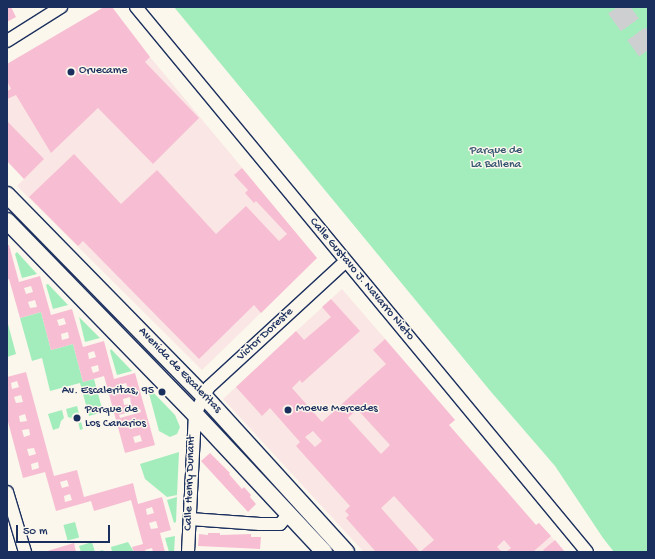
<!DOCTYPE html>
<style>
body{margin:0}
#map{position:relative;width:655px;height:559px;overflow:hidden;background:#fbf7ec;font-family:"Gochi Hand",sans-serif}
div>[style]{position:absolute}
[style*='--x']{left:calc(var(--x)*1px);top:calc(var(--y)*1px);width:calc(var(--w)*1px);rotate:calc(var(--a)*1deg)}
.built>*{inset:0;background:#fae6e4}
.green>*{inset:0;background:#a3edbc;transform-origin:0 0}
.building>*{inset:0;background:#f7bed3}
.motorway-tunnel>*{height:22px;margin-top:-11px;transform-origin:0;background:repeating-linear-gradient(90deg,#cecfd0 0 22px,transparent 0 33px)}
.roads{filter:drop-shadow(1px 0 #1b2f5e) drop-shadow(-1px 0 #1b2f5e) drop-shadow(0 1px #1b2f5e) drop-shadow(0 -1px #1b2f5e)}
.minor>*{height:12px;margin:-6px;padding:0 6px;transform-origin:6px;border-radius:6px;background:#fbf7ec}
.tertiary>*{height:16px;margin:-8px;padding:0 8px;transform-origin:8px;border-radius:8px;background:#fbf7ec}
.dots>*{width:11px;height:11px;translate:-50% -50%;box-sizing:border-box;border:2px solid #fbf7ec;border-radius:50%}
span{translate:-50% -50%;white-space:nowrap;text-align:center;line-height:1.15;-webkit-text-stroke:3px #fbf7ec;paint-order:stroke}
.poi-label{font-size:12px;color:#1b2f5e}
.left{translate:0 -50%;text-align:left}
.right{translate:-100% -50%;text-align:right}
.park-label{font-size:12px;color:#365571}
.street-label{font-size:12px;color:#1b2f5e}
.frame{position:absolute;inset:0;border:8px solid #1b2f5e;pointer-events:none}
.scale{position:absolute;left:16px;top:525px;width:94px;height:18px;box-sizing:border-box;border:2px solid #1b2f5e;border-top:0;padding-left:5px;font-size:12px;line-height:14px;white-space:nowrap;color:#1b2f5e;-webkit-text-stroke:3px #fbf7ec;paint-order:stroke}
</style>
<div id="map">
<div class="built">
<div style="clip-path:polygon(104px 7px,112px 7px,150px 57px,317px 258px,202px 370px,17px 186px,24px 179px,7px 161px,7px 64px)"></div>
<div style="clip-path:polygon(342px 289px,455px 420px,449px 425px,536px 525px,539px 523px,565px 552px,364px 552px,223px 399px)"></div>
</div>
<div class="green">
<div style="clip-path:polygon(174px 7px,648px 7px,648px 552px,614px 552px,603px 538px,555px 466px,492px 393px)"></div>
<div style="clip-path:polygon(17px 252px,37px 274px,22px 278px,15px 254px)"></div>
<div style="clip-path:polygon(48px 284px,68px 305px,53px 309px,46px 285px)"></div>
<div style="clip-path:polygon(41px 312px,51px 350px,73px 344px,83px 382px,94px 379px,103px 412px,89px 416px,80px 383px,50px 391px,42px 358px,32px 361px,20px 318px)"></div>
<div style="clip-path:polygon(79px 317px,100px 338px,85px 342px)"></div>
<div style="clip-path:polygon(8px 324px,16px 354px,7px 357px,7px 325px)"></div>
<div style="clip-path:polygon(111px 349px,132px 371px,117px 375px,110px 351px)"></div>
<div style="clip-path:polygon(147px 386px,175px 415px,180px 427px,177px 434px,170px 437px,159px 431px)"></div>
<div style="clip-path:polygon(77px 406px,83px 429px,80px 430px,78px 422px,74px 419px,68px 417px,66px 409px)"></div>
<div style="clip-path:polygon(62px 410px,64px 418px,61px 421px,59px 428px,53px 430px,48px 414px)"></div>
<div style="clip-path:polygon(179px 452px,177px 495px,167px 497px,145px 479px,140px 464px)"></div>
<div style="clip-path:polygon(177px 497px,176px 522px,174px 523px,167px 500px)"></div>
<div style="left:75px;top:522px;width:16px;height:12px;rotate:75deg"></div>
<div style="clip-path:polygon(175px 536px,174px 552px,169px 552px,165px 538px)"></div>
<div style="clip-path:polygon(92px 542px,95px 552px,103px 550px,104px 552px,81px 552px,79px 546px)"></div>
<div style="clip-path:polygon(128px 542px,134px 552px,112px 552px,111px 547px)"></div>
</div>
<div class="building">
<div style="clip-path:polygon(7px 7px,11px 7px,16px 17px,7px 22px)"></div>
<div style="clip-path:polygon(104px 7px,112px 7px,150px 57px,145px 62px,199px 118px,153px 164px,98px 108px,51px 153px,16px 95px,7px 99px,7px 91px,11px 89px,7px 81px,7px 64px)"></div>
<div style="clip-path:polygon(7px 121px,44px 159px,24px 179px,7px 161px)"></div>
<div style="clip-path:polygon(74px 154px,121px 204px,157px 170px,216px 234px,246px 206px,279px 241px,287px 234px,256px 201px,254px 203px,245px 193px,248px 190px,234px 175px,242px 168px,317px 258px,261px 313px,254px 305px,199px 359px,83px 241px,78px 246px,29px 197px)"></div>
<div style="clip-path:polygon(evenodd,7px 245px,9px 245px,19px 282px,40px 276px,51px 315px,72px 309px,83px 347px,104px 341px,114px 379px,135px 373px,155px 445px,125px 453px,104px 376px,83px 382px,73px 344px,51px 350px,41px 312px,20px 318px,9px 279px,7px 280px,7px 245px,31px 286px,33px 292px,26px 294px,24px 288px,31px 286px,7px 245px,35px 300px,37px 307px,30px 308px,28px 302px,35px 300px,7px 245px,64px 318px,66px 324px,59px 326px,57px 320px,64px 318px,7px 245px,68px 332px,69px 338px,62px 340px,61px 334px,68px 332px,7px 245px,94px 351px,96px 357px,89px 359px,88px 353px,94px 351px,7px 245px,98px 365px,99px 371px,93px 373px,91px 367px,98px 365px,7px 245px,126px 383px,128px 389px,121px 391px,119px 385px,126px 383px,7px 245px,130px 397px,131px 404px,124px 405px,123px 399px,130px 397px,7px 245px,140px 409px,141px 412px,120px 418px,119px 415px,140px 409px,7px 245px,137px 421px,138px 427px,131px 429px,130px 423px,137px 421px,7px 245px,140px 435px,142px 441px,135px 443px,133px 437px,140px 435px)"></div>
<div style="clip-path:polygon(evenodd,331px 299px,360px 331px,302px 383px,300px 380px,292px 388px,322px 422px,386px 364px,373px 350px,385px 339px,455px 420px,449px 425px,536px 525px,539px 523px,551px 536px,533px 552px,506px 552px,511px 548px,504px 540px,497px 547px,502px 552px,420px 552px,434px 540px,394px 496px,381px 508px,420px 552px,376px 552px,346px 518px,349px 515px,345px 511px,350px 506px,296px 446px,300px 442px,270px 408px,262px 416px,236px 387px,296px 331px,304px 340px,331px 317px,322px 307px,331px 299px,357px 409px,390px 445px,381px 454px,348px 418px,357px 409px,331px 299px,313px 431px,322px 441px,315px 447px,305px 437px,313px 431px)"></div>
<div style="clip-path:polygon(evenodd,26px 372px,54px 476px,77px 470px,84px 497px,133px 483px,138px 504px,162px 497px,171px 530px,160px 533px,165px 552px,153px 552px,152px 548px,145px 550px,146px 552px,134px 552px,132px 547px,143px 544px,131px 500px,94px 511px,91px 501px,56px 511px,45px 472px,23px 478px,7px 418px,7px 377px,26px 372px,17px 381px,19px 387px,12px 389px,11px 383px,17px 381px,26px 372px,21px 395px,23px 402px,16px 403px,14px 397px,21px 395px,26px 372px,25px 414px,27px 421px,20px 422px,19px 416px,25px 414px,26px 372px,29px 429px,30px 435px,24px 437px,22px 430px,29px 429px,26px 372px,34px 448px,36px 454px,29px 456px,27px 449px,34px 448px,26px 372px,38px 462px,39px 468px,32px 470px,31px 464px,38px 462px,26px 372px,67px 480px,69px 486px,62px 488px,60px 482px,67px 480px,26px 372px,70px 494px,72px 500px,65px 502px,64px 496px,70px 494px,26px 372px,152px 507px,154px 513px,147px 515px,146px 509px,152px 507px,26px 372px,156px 521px,158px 528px,151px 529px,149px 523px,156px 521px)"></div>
<div style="clip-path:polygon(210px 453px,230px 473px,229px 474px,242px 489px,244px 487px,251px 495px,250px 497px,256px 504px,248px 512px,201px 461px)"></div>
<div style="clip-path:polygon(208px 533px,220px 533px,220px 535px,251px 534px,251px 537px,261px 537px,260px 549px,198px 546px,199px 534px,208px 535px)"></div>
<div style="clip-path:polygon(555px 540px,565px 552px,545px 552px,543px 550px)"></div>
<div style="clip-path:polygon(74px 543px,76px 552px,44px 552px)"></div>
</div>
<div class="motorway-tunnel">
<div style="--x:617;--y:7;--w:53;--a:54.2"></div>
</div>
<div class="roads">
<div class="minor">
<div style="--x:136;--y:7;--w:707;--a:50.39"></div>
<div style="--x:7;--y:41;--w:64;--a:-32.2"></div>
<div style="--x:7;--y:492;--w:63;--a:73.3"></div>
<div style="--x:190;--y:519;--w:70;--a:4.1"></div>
<div style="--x:260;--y:524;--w:20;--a:0"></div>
<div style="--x:280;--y:524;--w:13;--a:-48"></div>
<div style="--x:188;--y:552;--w:138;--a:-87.1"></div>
<div style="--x:195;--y:414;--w:30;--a:-63"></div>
<div style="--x:209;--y:387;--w:185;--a:-42.6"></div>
</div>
<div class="tertiary">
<div style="--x:7;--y:195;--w:281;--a:45.6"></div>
<div style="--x:204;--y:396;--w:211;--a:47.7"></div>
<div style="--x:7;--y:221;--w:269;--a:45.8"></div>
<div style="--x:195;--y:414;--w:189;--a:46.9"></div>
</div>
</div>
<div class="dots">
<div style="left:71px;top:72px;background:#1b2f5e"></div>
<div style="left:162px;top:392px;background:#1b2f5e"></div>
<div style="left:288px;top:410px;background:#1b2f5e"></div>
<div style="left:77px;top:418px;background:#1b2f5e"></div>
</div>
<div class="poi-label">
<span class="left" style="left:79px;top:72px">Orvecame</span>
<span class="right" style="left:154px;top:392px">Av. Escaleritas, 95</span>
<span class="left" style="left:296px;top:410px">Moeve Mercedes</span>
<span class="left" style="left:85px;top:418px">Parque de<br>Los Canarios</span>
</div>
<div class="park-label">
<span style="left:496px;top:159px">Parque de<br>La Ballena</span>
</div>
<div class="street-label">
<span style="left:361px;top:280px;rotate:50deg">Calle Gustavo J. Navarro Nieto</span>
<span style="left:266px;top:335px;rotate:-43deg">Victor Doreste</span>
<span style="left:179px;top:371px;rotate:46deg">Avenida de Escaleritas</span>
<span style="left:191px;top:483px;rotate:-88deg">Calle Henry Dunant</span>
</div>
<div class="frame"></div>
<div class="scale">50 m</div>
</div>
